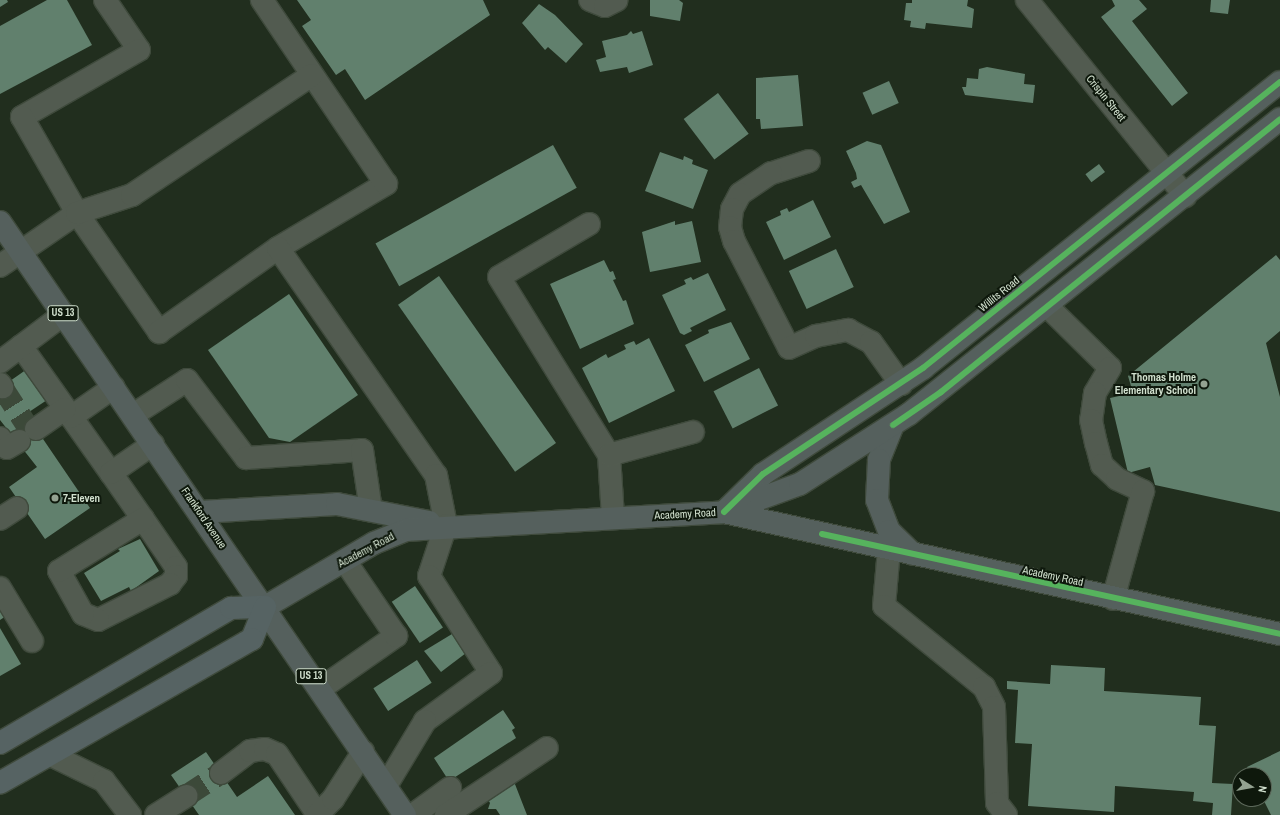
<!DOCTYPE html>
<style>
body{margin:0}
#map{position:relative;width:1280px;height:815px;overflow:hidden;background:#212e1e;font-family:"Archivo Narrow",sans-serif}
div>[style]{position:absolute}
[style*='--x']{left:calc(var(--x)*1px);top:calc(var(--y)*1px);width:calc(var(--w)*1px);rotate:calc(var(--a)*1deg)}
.building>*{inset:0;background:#61806d;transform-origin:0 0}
.minor-tunnel>*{height:22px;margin-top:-11px;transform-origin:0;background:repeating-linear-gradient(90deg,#3c4939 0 22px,transparent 0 33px)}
.roads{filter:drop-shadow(1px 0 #3f4a3c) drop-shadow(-1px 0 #3f4a3c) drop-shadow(0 1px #3f4a3c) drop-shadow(0 -1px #3f4a3c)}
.minor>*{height:22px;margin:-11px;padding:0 11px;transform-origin:11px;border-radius:11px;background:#525b50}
.major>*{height:22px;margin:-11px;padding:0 11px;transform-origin:11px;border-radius:11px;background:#55605d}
.highway>*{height:22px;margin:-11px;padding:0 11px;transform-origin:11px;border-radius:11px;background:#566363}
.cycleway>*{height:6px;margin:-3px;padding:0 3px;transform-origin:3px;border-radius:3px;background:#56b35d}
.dots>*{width:11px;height:11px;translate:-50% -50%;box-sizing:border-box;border:2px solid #0e180c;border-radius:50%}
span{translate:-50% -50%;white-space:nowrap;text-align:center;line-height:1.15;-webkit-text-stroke:4px #0e180c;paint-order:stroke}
.shield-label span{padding:1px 3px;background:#0e180c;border:1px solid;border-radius:3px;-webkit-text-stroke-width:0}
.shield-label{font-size:10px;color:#d2e1cf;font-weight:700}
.street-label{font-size:11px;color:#d2e1cf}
.poi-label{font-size:11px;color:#d2e1cf;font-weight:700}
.right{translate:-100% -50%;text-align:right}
.left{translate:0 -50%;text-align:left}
.north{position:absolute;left:1232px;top:767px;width:40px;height:40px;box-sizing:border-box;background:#0e180c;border:1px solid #5c685a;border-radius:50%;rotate:101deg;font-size:11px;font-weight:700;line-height:16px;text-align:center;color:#d2e1cf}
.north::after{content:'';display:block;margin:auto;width:14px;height:18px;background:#94a291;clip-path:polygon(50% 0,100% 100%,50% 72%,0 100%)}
</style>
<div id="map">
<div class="building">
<div style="clip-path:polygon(0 0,7px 0,8px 2px,0 7px)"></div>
<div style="clip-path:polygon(47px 0,67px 0,92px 45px,0 94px,0 26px)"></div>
<div style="clip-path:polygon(297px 0,483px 0,490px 15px,365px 100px,345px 69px,336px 75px,302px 26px,311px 20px)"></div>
<div style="clip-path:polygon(650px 0,679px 0,683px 3px,680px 21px,650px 16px)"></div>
<div style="clip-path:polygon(912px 0,968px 0,967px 6px,974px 9px,972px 28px,926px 23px,925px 29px,910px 27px,911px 21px,904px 20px,906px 3px,912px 3px)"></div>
<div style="clip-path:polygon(1112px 0,1139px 0,1147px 9px,1132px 21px,1188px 93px,1172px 106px,1101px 17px,1115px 6px)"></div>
<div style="clip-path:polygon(1211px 0,1230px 0,1228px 14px,1210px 12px)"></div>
<div style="clip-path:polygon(539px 4px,555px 15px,583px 44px,566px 63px,548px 47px,545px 50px,522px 23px)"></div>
<div style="clip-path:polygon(631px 31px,633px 34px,642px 31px,653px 65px,629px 73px,627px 67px,600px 72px,596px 60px,606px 57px,602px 41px,627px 35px)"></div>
<div style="clip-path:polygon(987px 67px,1025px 74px,1024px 84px,1035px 85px,1033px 103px,965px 95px,962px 87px,966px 87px,967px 78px,978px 79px,979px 69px)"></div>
<div style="clip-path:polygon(798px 75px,803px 126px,761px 129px,760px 119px,756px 119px,756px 78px)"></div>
<div style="left:889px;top:81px;width:24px;height:29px;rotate:66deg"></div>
<div style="left:718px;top:93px;width:51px;height:43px;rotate:53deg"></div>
<div style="clip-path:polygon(867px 141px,881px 145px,910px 212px,884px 224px,861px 185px,854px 188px,851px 182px,857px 179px,856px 173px,846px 151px)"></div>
<div style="left:553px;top:145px;width:49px;height:203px;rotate:61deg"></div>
<div style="clip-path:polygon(660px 152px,683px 160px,684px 156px,693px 160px,692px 164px,708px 170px,693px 209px,645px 191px)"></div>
<div style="left:1099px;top:164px;width:10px;height:17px;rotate:53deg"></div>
<div style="clip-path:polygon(813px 200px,831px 237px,784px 260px,766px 222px,781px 215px,780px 211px,787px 208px,789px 212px)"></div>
<div style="clip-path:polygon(675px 221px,675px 225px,692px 221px,701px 262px,650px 272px,642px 232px)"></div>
<div style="left:836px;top:249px;width:42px;height:52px;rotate:65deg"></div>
<div style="clip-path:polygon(1276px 255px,1280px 260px,1280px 331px,1266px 343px,1280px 397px,1280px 512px,1155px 485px,1150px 467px,1128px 473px,1110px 398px,1133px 393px,1128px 376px)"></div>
<div style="clip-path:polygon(604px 260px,610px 272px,613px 271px,616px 279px,613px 280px,623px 301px,626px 300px,634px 324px,580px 349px,550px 284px)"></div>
<div style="clip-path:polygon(708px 273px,726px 310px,690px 328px,692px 331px,684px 335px,680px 333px,662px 295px,686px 284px,684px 280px,691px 277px,693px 280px)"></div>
<div style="left:439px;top:276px;width:204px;height:50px;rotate:55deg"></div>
<div style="clip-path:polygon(289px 294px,358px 395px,290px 442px,269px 438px,208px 350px)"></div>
<div style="clip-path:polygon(731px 322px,750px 359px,704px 382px,685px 345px,709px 333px,708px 330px)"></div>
<div style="clip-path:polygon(649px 338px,675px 391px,609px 423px,582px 368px,606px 354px,608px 358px,626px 349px,624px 345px,634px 341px,636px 345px)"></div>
<div style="clip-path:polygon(30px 367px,50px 398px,26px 414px,90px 508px,45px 539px,9px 487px,37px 467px,0 420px,0 388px)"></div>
<div style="left:759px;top:368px;width:42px;height:51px;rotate:63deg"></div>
<div style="clip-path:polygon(140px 539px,159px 571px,131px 591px,129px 587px,101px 601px,84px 573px,120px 551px,118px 549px)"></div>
<div style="left:415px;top:586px;width:50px;height:28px;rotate:56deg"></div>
<div style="clip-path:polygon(0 607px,6px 616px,0 620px)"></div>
<div style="clip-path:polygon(0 628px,21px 664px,0 676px)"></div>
<div style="clip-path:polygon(452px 634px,466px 653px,441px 672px,424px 651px)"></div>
<div style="left:417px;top:660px;width:27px;height:52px;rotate:57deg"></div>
<div style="clip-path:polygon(1051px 665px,1105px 668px,1104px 691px,1201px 697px,1199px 725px,1216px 726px,1212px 783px,1233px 784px,1231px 815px,1212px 815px,1213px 803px,1193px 801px,1194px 792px,1115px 786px,1114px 812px,1028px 806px,1032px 744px,1015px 743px,1018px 690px,1007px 689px,1007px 681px,1050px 684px)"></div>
<div style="clip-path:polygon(503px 710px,515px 728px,512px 730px,516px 738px,449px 781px,434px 758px)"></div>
<div style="clip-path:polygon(1280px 751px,1280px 815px,1271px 815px,1263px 799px,1264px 775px,1251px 775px,1247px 767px)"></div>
<div style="clip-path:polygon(206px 752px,237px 797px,268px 776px,295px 815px,199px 815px,171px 775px)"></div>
<div style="clip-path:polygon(513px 779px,527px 815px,500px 815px,496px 809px,488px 809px,490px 803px,486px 796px)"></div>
</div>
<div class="minor-tunnel">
<div style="--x:2;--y:387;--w:54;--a:57.2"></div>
<div style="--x:186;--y:796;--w:42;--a:-33.3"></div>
</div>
<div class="roads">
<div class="minor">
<div style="--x:105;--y:0;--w:60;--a:55.8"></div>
<div style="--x:139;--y:50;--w:135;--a:150.2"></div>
<div style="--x:22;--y:117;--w:111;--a:60.2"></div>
<div style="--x:77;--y:213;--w:145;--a:55.4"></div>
<div style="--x:159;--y:332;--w:146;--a:-35.2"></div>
<div style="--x:278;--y:248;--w:126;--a:-30.7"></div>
<div style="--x:386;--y:184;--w:222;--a:-124"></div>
<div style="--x:590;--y:0;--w:16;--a:22"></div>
<div style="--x:605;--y:6;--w:13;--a:-27"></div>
<div style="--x:1027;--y:0;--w:252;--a:51.1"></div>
<div style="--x:809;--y:161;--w:40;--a:162"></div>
<div style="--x:771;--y:173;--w:37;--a:146"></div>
<div style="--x:740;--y:194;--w:17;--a:118"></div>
<div style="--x:732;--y:209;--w:18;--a:96"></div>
<div style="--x:730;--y:227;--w:15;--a:74"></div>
<div style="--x:734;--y:241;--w:120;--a:62.8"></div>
<div style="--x:789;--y:348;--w:30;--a:-24"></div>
<div style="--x:816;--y:336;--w:33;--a:-11"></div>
<div style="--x:848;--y:330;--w:26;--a:28"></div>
<div style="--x:871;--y:342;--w:52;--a:54.5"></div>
<div style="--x:589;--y:224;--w:104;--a:149.5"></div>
<div style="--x:499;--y:277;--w:209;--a:58.3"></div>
<div style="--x:609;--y:455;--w:62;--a:86.3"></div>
<div style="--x:278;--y:248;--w:277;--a:55.2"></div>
<div style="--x:436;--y:475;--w:51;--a:78.7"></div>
<div style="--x:446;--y:525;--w:54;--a:108.4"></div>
<div style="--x:429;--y:576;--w:115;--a:57.4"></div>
<div style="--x:491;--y:673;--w:82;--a:144"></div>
<div style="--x:425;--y:721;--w:76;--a:121"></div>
<div style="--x:0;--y:266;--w:93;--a:-34.5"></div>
<div style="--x:77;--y:213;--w:58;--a:-18.1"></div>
<div style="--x:132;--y:195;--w:216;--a:-33.7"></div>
<div style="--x:1047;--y:306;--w:88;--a:44.5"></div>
<div style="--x:1110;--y:368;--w:29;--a:121"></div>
<div style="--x:1095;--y:393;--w:27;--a:98"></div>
<div style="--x:1091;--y:420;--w:24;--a:78"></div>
<div style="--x:1096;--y:443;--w:23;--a:75"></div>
<div style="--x:1102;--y:465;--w:21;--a:43"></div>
<div style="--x:1117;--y:479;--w:29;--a:25"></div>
<div style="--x:1143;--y:491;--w:112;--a:105.5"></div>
<div style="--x:21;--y:346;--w:156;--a:54.7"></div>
<div style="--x:111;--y:473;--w:56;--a:55.2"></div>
<div style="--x:143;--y:519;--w:58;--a:55.5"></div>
<div style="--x:176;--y:567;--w:9;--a:90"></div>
<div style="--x:176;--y:576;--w:10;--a:127"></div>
<div style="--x:170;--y:584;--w:80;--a:153.4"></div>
<div style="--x:98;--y:620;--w:16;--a:-158"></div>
<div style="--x:83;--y:614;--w:49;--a:-119.2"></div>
<div style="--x:59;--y:571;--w:99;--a:-31.8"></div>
<div style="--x:0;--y:362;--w:80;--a:-36.9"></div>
<div style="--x:0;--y:384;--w:4;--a:56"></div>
<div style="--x:133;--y:415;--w:64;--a:-32.9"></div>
<div style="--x:187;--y:380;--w:98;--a:52.9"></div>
<div style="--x:246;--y:458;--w:116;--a:-3.9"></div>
<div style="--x:362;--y:450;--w:61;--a:81.5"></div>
<div style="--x:71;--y:417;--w:52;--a:-34.9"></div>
<div style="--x:36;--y:429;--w:35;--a:-35"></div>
<div style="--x:0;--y:438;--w:12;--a:55"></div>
<div style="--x:7;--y:448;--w:14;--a:-30"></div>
<div style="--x:609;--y:455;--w:87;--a:-15.3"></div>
<div style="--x:111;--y:473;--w:51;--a:-34.6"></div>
<div style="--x:0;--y:519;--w:20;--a:-33"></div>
<div style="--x:889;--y:549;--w:57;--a:95"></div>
<div style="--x:884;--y:606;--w:129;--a:39"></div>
<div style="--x:984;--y:687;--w:22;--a:63"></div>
<div style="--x:994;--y:707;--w:96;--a:88.2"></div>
<div style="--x:997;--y:803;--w:15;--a:53"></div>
<div style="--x:0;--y:588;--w:62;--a:58.9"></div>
<div style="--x:320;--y:689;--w:93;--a:-34.9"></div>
<div style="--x:396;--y:636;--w:91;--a:-124.2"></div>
<div style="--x:51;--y:755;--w:59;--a:26.1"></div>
<div style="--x:104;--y:781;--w:43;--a:52.6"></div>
<div style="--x:221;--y:773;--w:36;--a:-37"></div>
<div style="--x:250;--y:751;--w:15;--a:-8"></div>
<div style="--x:265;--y:749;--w:13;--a:23"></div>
<div style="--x:277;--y:754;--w:73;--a:56.1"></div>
<div style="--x:156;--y:815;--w:36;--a:-32"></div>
<div style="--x:317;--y:815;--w:23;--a:-45"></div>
<div style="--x:333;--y:799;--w:56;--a:-57.4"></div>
<div style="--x:413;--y:815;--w:46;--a:-36.1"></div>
<div style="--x:446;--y:815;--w:121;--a:-33.6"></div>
</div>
<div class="major">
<div style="--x:0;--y:222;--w:718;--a:55.67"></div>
<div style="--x:893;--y:425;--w:38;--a:112"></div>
<div style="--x:879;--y:460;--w:40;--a:92.9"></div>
<div style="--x:877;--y:500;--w:33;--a:69"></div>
<div style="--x:889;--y:531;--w:33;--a:44"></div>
<div style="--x:732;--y:509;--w:72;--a:-20.2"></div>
<div style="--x:800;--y:484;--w:130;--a:-32.7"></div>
<div style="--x:909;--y:414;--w:474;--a:-38.5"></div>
<div style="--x:200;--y:512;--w:137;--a:-3.3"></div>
<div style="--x:337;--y:504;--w:94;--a:11.1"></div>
<div style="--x:724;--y:512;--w:54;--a:-44.3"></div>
<div style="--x:763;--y:474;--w:192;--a:-33.5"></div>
<div style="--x:923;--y:368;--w:457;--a:-38.7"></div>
<div style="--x:265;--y:607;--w:126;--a:-30.4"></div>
<div style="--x:374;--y:543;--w:35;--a:-22"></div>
<div style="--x:407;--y:530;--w:318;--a:-3.2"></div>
<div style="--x:724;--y:512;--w:569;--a:12.38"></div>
</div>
<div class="highway">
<div style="--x:0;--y:743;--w:268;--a:-30.3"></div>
<div style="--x:231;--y:608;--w:34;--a:-2"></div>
<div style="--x:265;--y:607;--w:35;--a:112"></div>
<div style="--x:252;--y:639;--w:290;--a:150.3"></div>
</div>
</div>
<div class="cycleway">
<div style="--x:893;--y:425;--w:58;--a:-34.5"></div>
<div style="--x:941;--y:392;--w:435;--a:-38.8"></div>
<div style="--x:724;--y:512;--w:54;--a:-44.3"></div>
<div style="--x:763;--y:474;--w:192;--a:-33.5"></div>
<div style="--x:923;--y:368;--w:457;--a:-38.7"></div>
<div style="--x:822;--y:534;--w:469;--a:12.3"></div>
</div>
<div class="dots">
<div style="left:1204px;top:384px;background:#94a291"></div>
<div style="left:55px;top:498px;background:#94a291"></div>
</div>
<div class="shield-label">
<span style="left:63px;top:313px">US 13</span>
<span style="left:311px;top:676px">US 13</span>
</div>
<div class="street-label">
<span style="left:1106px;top:98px;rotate:51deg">Crispin Street</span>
<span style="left:999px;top:294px;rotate:-39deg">Willits Road</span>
<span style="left:685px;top:514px;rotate:-3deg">Academy Road</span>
<span style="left:204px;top:518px;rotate:56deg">Frankford Avenue</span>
<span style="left:366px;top:550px;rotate:-28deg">Academy Road</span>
<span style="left:1053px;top:576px;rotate:12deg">Academy Road</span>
</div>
<div class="poi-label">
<span class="right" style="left:1196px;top:384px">Thomas Holme<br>Elementary School</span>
<span class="left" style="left:63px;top:498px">7-Eleven</span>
</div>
<div class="north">N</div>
</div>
